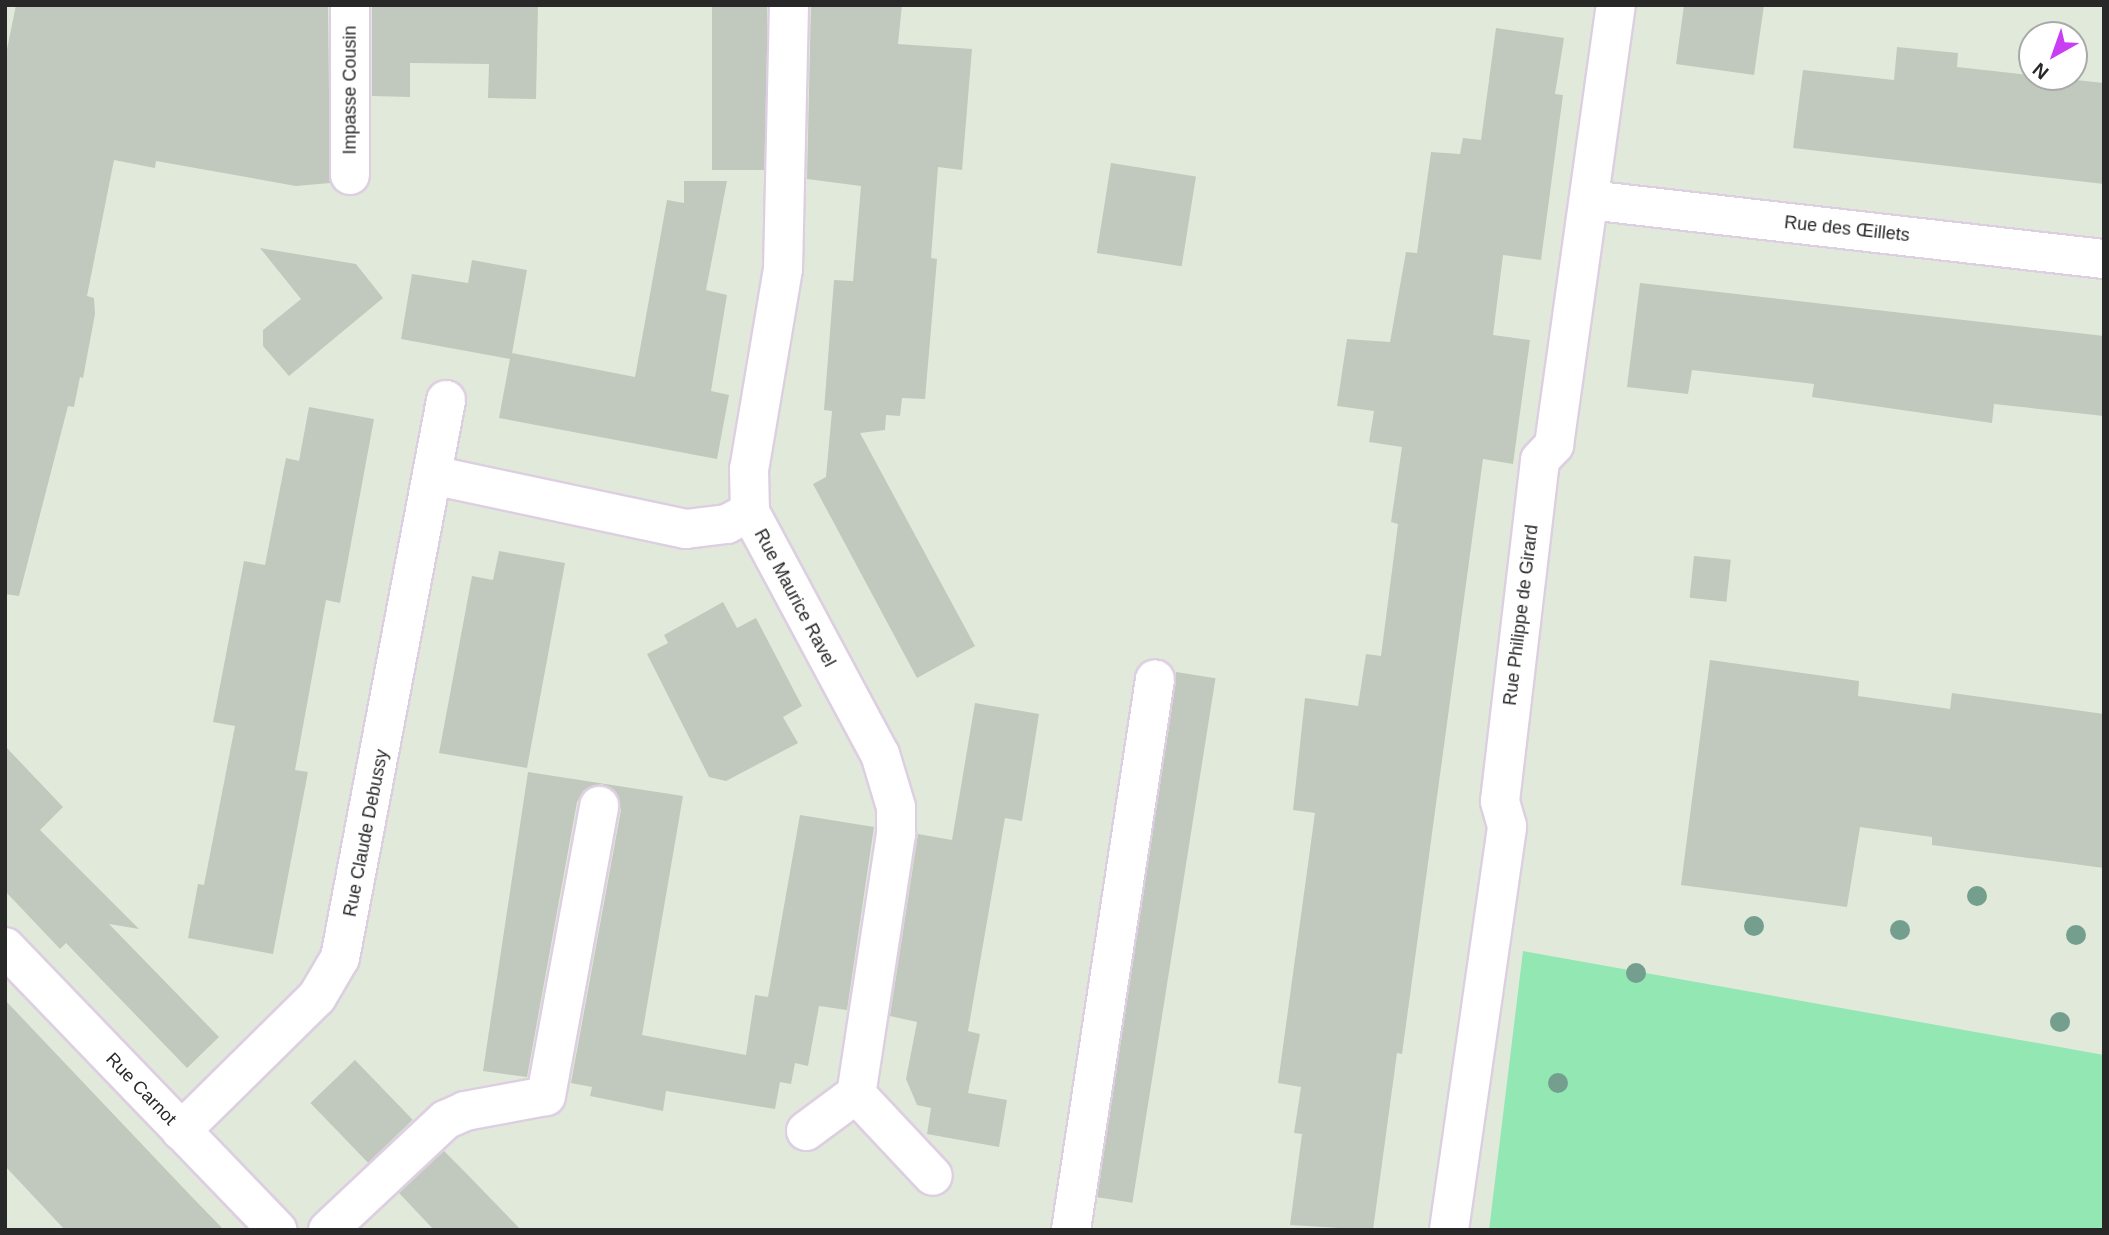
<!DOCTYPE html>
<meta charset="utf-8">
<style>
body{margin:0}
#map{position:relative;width:2109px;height:1235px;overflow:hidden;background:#e1eada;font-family:Arial,sans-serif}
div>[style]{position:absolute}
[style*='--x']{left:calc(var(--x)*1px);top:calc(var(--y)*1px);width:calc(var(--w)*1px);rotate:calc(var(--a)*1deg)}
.pitch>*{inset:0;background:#93e7b3}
.building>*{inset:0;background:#c1c8bd;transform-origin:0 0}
.roads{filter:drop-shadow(2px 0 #ddcfe1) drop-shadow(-2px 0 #ddcfe1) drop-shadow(0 2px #ddcfe1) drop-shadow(0 -2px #ddcfe1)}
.minor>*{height:38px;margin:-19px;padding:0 19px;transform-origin:19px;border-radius:19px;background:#fff}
.trees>*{width:20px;height:20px;margin:-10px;border-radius:50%;background:#749f8e}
span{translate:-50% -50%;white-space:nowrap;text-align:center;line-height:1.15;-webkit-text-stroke:7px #fff;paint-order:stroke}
.street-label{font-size:18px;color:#282828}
.frame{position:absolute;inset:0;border:7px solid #282828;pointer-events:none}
.north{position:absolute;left:2018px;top:21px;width:70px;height:70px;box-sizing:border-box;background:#fff;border:2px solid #a9a9a9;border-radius:50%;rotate:220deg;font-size:19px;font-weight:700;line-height:28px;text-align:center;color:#282828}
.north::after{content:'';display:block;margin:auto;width:24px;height:32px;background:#ca3ef3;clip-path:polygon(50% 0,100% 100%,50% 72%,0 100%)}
</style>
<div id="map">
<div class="pitch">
<div style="clip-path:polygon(1523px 951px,2104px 1055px,2104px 1230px,1489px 1230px)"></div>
</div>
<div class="building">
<div style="clip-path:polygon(16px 5px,328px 5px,330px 183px,296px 186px,156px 161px,155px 168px,114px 160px,87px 296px,94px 298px,95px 314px,83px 378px,80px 377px,74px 407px,68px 406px,19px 596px,5px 594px,5px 59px)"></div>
<div style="clip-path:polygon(372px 5px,538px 5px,536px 99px,488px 98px,489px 64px,410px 63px,410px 97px,372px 96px)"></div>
<div style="left:712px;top:5px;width:55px;height:165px"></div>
<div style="clip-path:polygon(811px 5px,902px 5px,898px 44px,972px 49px,962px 170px,938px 167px,931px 258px,937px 259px,925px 399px,902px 398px,900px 416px,886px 415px,885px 430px,860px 433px,975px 646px,917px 678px,813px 484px,826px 477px,832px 411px,824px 410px,834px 280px,853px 281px,861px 186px,807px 179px)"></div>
<div style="clip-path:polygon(1684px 5px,1764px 5px,1754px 75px,1676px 64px)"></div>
<div style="clip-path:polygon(1496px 28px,1564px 38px,1555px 94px,1563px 95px,1541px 260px,1503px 255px,1493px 335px,1530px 340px,1513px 464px,1483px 459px,1402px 1054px,1397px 1053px,1373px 1230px,1290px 1225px,1302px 1134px,1294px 1133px,1301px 1087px,1278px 1083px,1315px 813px,1293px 810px,1305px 698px,1358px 706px,1366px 654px,1381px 656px,1398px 524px,1391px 522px,1402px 447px,1369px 442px,1374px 411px,1337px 406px,1347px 339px,1390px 342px,1406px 252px,1417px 253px,1431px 152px,1460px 154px,1463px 138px,1481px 140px)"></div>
<div style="clip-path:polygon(1897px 47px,1958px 53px,1957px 67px,2104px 83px,2104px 184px,1793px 148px,1803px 70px,1894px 80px)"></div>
<div style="left:1111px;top:163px;width:86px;height:91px;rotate:9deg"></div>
<div style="clip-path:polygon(684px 181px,727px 181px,706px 290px,727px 295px,711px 391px,729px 395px,717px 459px,499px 418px,510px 359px,401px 339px,412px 274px,468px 283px,472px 260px,527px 270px,512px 353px,635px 377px,667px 200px,684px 203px)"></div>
<div style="clip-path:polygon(260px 248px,356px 264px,383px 298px,289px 376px,263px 346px,263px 330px,301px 299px)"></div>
<div style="clip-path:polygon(1640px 283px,2104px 336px,2104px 416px,1994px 404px,1992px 423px,1812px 397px,1814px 384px,1692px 370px,1688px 394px,1627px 387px)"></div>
<div style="clip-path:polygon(309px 407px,374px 419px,340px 603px,326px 600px,295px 770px,308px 772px,273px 954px,188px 938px,198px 884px,204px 885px,235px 726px,213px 722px,244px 561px,265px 565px,286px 458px,299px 461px)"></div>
<div style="clip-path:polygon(499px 551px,565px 563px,527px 768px,439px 753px,472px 576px,493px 580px)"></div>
<div style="left:1694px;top:556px;width:37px;height:42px;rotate:6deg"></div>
<div style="clip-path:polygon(723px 602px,737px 628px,756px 618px,802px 706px,783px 717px,798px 743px,726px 781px,709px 777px,647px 654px,668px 643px,664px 635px)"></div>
<div style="clip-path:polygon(1710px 660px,1859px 681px,1858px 696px,1950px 709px,1952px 693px,2104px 714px,2104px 868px,1932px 845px,1932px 837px,1860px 827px,1847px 907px,1681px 885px)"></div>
<div style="left:1176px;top:672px;width:40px;height:531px;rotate:9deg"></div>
<div style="clip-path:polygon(975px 703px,1039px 714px,1022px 821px,1005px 818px,968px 1031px,980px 1034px,968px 1093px,1007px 1100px,999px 1147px,927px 1134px,931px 1108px,917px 1105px,906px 1079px,917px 1022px,890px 1016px,918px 834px,952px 840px)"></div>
<div style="clip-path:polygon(5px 746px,63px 807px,40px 830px,139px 929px,109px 924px,219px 1037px,187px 1068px,66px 943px,60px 949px,5px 891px)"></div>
<div style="clip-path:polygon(528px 772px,683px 796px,642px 1035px,746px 1055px,755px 995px,768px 997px,800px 815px,874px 827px,847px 1010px,819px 1006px,808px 1066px,795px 1063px,791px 1084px,780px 1082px,775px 1109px,666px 1091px,663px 1111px,590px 1096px,592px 1087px,571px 1083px,621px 810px,614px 790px,602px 784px,583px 791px,577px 802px,527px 1077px,483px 1071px)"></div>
<div style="clip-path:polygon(5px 1000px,191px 1196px,224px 1230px,65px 1230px,5px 1166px)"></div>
<div style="left:355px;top:1060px;width:83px;height:62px;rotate:46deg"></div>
<div style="clip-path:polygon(444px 1151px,464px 1171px,521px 1230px,434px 1230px,399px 1193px)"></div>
</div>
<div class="roads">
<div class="minor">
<div style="--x:789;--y:5;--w:264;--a:91.3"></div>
<div style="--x:783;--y:269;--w:203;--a:99.6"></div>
<div style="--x:749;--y:469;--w:43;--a:88.7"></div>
<div style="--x:750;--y:512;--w:275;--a:61.8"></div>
<div style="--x:880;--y:754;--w:55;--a:73.2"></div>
<div style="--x:896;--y:807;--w:27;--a:90"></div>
<div style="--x:896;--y:834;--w:263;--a:98.7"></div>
<div style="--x:350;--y:175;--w:170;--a:-90"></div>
<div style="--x:1589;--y:200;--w:518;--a:6.54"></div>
<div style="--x:432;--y:475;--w:260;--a:12"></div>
<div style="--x:686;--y:529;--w:41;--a:-7"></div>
<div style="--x:727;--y:524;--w:26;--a:-28"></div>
<div style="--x:5;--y:947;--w:393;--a:46.1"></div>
<div style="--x:181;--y:1131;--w:191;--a:-44.6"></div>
<div style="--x:317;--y:997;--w:45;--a:-59.5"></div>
<div style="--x:340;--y:958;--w:568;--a:-79.24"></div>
<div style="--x:806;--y:1131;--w:62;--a:-36.5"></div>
<div style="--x:856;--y:1094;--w:112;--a:46.8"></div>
<div style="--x:328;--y:1230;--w:161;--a:-43.2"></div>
<div style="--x:445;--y:1120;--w:22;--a:-24"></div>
<div style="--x:465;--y:1111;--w:82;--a:-10.5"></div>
<div style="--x:546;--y:1096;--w:295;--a:-79.6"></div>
<div style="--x:1071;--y:1230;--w:557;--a:-81.33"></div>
<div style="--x:1449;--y:1230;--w:408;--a:-81.8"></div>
<div style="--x:1507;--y:826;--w:26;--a:-106"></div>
<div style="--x:1500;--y:801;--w:343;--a:-83.3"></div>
<div style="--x:1540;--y:460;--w:21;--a:-47"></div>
<div style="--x:1554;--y:445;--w:444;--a:-82"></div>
</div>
</div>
<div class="trees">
<div style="left:1977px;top:896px"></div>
<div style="left:1754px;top:926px"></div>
<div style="left:1900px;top:930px"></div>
<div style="left:2076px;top:935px"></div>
<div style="left:1636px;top:973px"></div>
<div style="left:2060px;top:1022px"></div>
<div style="left:1558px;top:1083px"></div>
</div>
<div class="street-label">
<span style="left:350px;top:90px;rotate:-90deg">Impasse Cousin</span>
<span style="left:1847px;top:229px;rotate:6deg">Rue des Œillets</span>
<span style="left:795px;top:598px;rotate:62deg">Rue Maurice Ravel</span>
<span style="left:1521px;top:615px;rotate:-83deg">Rue Philippe de Girard</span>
<span style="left:366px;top:833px;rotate:-79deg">Rue Claude Debussy</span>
<span style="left:141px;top:1089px;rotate:46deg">Rue Carnot</span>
</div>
<div class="frame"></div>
<div class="north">N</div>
</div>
